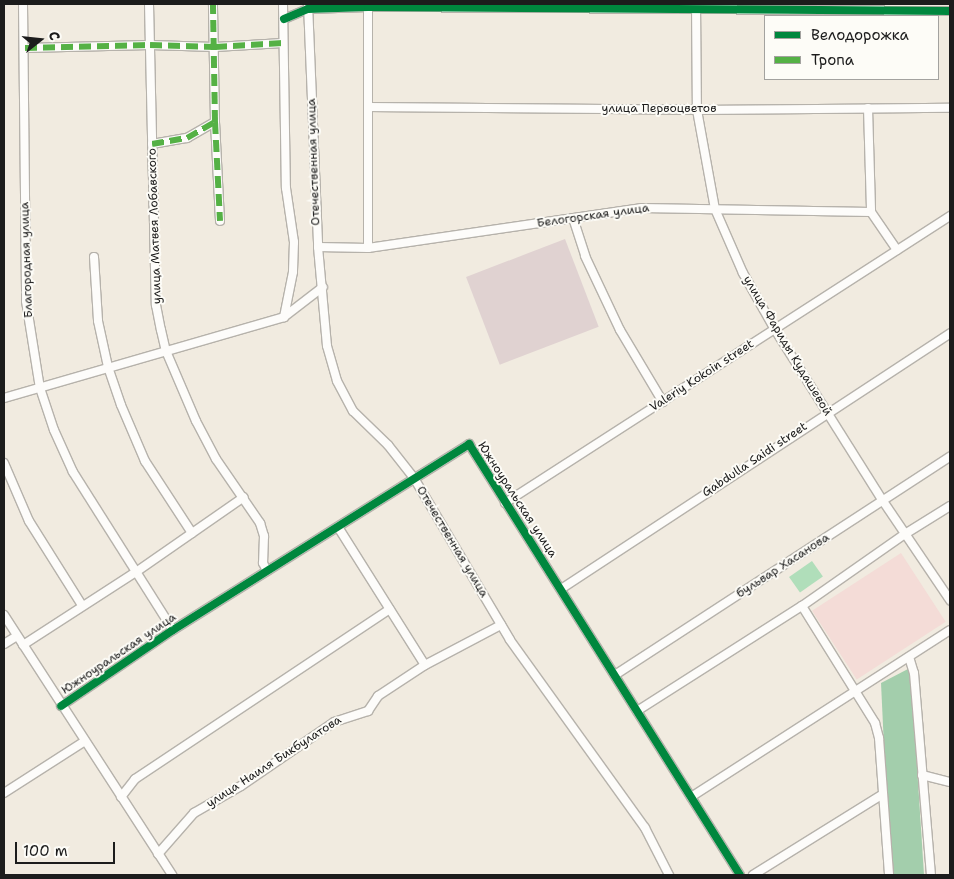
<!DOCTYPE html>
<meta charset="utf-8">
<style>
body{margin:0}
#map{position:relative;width:954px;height:879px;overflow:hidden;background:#f1ebe0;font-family:"Shantell Sans",sans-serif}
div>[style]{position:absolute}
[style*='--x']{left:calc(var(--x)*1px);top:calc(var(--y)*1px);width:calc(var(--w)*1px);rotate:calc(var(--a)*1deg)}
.built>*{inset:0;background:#f4dcd7;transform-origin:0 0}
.industrial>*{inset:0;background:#e0d2d1;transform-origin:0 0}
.green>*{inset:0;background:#b0deba;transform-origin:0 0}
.forest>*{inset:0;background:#a3ceac}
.roads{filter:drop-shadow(1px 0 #b6b2ab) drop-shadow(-1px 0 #b6b2ab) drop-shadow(0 1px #b6b2ab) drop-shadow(0 -1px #b6b2ab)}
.minor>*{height:8px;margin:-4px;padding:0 4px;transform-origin:4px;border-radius:4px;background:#fdfcfa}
.quiet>*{height:6px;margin-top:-3px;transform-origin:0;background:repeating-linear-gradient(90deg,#55b145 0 12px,transparent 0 18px)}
.cycleway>*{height:8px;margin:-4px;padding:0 4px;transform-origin:4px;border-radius:4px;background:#00873e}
span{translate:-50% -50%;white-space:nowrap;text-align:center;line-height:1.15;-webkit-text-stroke:4px #fdfcf7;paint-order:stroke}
.street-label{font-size:12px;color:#1c1c1c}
.frame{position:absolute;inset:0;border:5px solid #1c1c1c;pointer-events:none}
.legend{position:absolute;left:764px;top:15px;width:175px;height:65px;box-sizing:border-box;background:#fdfcf7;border:1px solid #a3a29f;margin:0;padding:6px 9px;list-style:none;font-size:15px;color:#1c1c1c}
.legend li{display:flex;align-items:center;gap:10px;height:25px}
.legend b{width:25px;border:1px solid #a3a29f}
.north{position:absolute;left:15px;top:15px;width:50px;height:50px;-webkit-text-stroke:4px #fdfcf7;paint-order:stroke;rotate:74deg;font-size:14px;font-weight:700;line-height:20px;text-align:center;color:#1c1c1c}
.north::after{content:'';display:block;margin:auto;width:18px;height:22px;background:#1c1c1c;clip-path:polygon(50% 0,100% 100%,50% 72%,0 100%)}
.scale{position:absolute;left:15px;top:842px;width:100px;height:22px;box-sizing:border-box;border:2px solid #1c1c1c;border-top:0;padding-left:6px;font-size:15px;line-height:18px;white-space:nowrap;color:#1c1c1c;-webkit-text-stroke:4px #fdfcf7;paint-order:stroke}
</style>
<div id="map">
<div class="built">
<div style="left:901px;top:553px;width:82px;height:106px;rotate:57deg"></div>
</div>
<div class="industrial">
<div style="left:565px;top:239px;width:94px;height:106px;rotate:69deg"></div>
</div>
<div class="green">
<div style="left:812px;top:561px;width:19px;height:28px;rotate:55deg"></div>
</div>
<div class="forest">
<div style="clip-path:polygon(908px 669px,911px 673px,924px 875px,890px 875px,881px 683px)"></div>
</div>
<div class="roads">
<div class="minor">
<div style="--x:23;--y:4;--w:297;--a:89.4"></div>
<div style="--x:26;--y:301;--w:88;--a:80.9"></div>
<div style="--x:40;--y:388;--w:44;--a:71.6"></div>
<div style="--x:54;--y:430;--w:46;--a:65.7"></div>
<div style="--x:73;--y:472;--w:187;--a:57.7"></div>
<div style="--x:149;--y:4;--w:301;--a:88.7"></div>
<div style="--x:156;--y:305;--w:25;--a:79"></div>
<div style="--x:161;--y:330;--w:22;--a:77"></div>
<div style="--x:166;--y:351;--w:76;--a:66.8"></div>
<div style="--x:196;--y:421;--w:43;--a:62.2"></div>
<div style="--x:216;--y:459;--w:78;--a:55.5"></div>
<div style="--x:260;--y:523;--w:14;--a:73"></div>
<div style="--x:264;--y:536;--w:27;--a:92"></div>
<div style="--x:263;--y:563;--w:9;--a:63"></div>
<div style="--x:283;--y:4;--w:184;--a:89.1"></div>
<div style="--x:286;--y:188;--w:55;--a:81.6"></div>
<div style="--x:294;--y:242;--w:30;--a:92"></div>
<div style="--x:293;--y:272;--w:46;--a:101.3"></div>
<div style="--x:308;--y:4;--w:243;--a:87.6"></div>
<div style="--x:318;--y:247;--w:99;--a:84.8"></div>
<div style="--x:327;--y:346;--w:36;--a:74"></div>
<div style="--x:337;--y:381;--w:34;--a:62"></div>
<div style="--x:353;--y:411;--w:49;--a:44.2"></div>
<div style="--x:388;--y:445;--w:42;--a:51.8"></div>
<div style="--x:414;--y:478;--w:188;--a:59.3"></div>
<div style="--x:510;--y:640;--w:231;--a:54.3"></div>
<div style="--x:645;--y:828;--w:53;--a:62.9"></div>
<div style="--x:696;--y:4;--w:106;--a:89.5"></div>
<div style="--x:697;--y:110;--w:101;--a:79.7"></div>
<div style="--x:715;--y:209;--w:70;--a:66.4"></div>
<div style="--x:743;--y:273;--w:63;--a:60.6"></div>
<div style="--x:774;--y:328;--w:204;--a:57.8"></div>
<div style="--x:883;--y:501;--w:120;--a:55.9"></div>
<div style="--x:284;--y:19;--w:26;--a:-23"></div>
<div style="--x:308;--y:9;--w:60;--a:-1.9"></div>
<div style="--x:368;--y:7;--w:582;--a:0.39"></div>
<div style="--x:25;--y:48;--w:125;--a:-1.4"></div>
<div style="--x:150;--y:45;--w:65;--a:1.8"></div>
<div style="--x:215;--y:47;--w:68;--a:-3.4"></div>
<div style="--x:368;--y:107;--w:329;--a:0.5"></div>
<div style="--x:697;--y:110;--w:253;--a:-0.5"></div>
<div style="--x:868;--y:108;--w:104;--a:88.3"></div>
<div style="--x:871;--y:212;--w:46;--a:55.6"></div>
<div style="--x:215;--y:122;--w:99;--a:87.1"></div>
<div style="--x:152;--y:144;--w:36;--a:-10"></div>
<div style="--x:187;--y:138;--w:32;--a:-30"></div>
<div style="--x:215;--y:122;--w:118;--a:-91"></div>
<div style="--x:573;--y:218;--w:40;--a:72"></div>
<div style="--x:585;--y:256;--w:82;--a:64.7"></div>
<div style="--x:620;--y:330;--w:84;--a:59.2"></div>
<div style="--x:318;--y:247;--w:50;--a:1.1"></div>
<div style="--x:368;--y:248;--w:277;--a:-8.3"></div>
<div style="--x:642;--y:208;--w:229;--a:1"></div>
<div style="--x:368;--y:248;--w:244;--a:-90"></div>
<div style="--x:94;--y:257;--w:64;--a:86.4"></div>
<div style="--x:98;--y:321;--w:47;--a:77.7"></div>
<div style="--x:108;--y:367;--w:40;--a:71.1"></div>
<div style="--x:121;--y:405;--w:61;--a:66.8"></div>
<div style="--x:145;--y:461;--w:86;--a:56.9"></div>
<div style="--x:4;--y:398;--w:291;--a:-16.1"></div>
<div style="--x:284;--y:317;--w:49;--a:-37.6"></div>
<div style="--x:4;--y:463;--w:63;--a:66.7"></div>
<div style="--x:29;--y:521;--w:99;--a:57.8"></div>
<div style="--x:505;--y:503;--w:530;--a:-32.82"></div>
<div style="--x:338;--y:527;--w:163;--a:57.8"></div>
<div style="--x:561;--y:589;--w:466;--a:-33.3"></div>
<div style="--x:802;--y:606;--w:138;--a:58"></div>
<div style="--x:875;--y:723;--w:16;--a:75"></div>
<div style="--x:879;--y:738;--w:137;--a:85.8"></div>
<div style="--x:4;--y:615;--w:310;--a:57.1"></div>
<div style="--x:4;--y:644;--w:15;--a:-32"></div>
<div style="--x:23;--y:645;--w:135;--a:-32.9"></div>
<div style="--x:136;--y:572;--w:131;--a:-34.8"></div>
<div style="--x:909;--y:657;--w:17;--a:73"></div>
<div style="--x:914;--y:673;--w:203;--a:85.2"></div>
<div style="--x:615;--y:675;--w:400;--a:-33.1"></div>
<div style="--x:61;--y:706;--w:135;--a:-34.2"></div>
<div style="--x:173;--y:630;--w:350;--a:-32.1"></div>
<div style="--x:469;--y:444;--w:509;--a:57.84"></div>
<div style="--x:637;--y:711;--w:196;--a:-32.5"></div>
<div style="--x:802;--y:606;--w:126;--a:-35"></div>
<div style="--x:905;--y:534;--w:53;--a:-31.9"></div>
<div style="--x:922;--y:775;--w:29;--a:14"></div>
<div style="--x:4;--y:793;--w:96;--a:-32.7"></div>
<div style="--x:121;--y:797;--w:23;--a:-52"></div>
<div style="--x:135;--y:779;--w:306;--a:-33.7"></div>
<div style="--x:691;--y:797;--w:308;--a:-32.8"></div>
<div style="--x:158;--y:854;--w:55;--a:-48.7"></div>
<div style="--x:194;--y:813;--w:54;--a:-29.9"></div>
<div style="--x:241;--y:786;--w:113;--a:-34.5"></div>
<div style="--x:334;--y:722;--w:36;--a:-18"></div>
<div style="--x:368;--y:711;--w:18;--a:-56"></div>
<div style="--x:378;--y:696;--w:56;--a:-33.4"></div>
<div style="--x:425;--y:665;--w:86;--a:-27.8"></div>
<div style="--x:753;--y:875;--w:153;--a:-31.9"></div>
</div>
</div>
<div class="quiet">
<div style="--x:25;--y:48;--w:125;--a:-1.4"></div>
<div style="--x:150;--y:45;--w:65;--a:1.8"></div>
<div style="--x:215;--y:47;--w:68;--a:-3.4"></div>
<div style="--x:215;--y:122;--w:99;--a:87.1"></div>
<div style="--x:152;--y:144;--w:36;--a:-10"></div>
<div style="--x:187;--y:138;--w:32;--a:-30"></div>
<div style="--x:215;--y:122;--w:118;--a:-91"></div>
</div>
<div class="cycleway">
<div style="--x:284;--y:19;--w:26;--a:-23"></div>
<div style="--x:308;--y:9;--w:60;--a:-1.9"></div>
<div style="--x:368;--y:7;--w:582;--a:0.39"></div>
<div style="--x:61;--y:706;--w:135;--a:-34.2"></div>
<div style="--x:173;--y:630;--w:350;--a:-32.1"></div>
<div style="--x:469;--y:444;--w:509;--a:57.84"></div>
</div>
<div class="street-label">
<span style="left:659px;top:109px">улица Первоцветов</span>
<span style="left:314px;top:162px;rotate:-92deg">Отечественная улица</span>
<span style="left:593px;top:216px;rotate:-8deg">Белогорская улица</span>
<span style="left:155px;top:226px;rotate:-92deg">улица Матвея Лобавского</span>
<span style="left:27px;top:260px;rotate:-92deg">Благородная улица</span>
<span style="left:787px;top:346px;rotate:59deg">улица Фариды Кудашевой</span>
<span style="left:702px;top:376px;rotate:-33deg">Valeriy Kokoin street</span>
<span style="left:755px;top:460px;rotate:-34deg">Gabdulla Saidi street</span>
<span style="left:517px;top:500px;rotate:57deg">Южноуральская улица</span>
<span style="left:452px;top:542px;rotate:59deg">Отечественная улица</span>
<span style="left:783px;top:566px;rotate:-33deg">бульвар Хасанова</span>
<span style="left:119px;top:654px;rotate:-34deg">Южноуральская улица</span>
<span style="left:274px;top:762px;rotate:-33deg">улица Наиля Бикбулатова</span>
</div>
<div class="frame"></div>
<ul class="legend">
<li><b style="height:6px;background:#00873e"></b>Велодорожка</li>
<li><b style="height:6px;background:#55b145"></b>Тропа</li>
</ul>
<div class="north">С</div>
<div class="scale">100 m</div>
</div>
